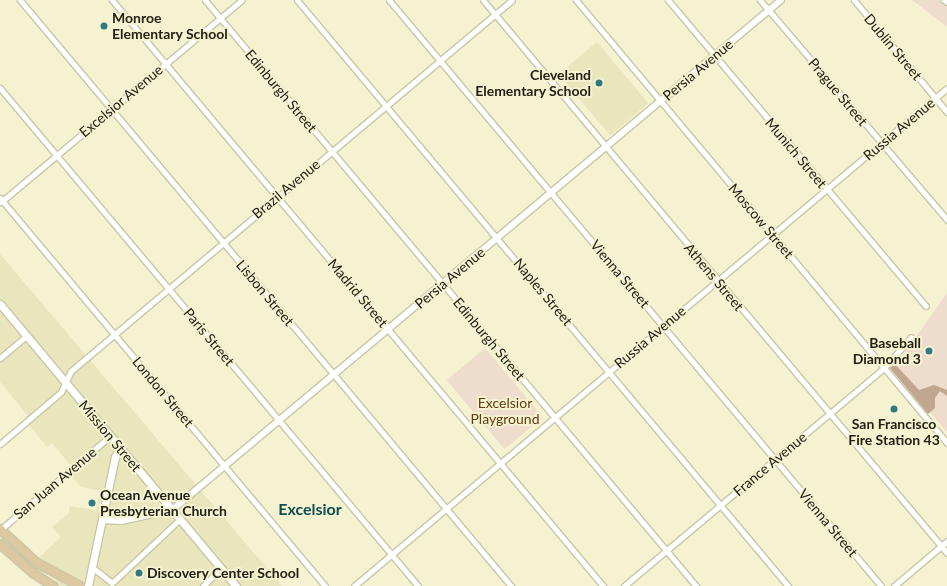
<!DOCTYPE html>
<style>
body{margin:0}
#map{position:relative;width:947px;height:586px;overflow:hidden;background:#f5f2d1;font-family:Lato,sans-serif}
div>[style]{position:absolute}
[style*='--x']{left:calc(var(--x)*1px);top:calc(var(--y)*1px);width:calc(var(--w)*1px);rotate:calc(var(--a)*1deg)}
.built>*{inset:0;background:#e9e5bc;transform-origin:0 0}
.green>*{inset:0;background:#eedccd;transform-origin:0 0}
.forest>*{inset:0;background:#c1a790}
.roads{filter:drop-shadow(1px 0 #cac7a6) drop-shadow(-1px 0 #cac7a6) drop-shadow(0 1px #cac7a6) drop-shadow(0 -1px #cac7a6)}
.minor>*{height:5px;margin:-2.5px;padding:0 2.5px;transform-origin:2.5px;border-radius:2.5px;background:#fff}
.tertiary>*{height:6px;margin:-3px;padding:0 3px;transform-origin:3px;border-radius:3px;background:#fff}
.secondary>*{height:7px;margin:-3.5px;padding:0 3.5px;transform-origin:3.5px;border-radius:3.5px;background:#fff}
.primary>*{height:8px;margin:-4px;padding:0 4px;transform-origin:4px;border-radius:4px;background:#ddc9a1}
.dots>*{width:11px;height:11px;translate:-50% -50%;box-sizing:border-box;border:2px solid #f5f2d1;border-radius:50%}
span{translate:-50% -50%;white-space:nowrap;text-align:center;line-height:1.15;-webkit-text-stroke:4px #f5f2d1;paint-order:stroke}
.poi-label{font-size:14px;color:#232115;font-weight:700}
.left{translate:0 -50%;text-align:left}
.right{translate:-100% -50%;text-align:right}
.street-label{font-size:14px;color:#232115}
.park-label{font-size:14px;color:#603b13}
.quarter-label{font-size:16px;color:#0f4e51;font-weight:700}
</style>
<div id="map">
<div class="built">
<div style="left:597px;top:42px;width:80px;height:50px;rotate:50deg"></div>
<div style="clip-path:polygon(0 254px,282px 586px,53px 586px,61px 571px,39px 558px,61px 537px,52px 527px,68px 514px,70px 506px,96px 510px,100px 491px,81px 487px,71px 476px,76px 472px,52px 443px,47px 447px,29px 425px,33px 422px,0 382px)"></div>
</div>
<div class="green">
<div style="clip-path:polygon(912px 0,947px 0,947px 26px,946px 26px)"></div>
<div style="clip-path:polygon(947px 293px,947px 432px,893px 369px)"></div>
<div style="left:485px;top:348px;width:90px;height:50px;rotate:50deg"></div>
</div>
<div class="forest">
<div style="clip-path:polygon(895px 364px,919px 390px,934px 385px,947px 390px,947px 396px,940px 391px,935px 398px,935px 408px,928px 414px,890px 368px)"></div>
</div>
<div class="roads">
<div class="minor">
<div style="--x:20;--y:0;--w:765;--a:50.04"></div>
<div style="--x:112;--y:0;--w:765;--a:50.04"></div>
<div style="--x:205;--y:0;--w:765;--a:50.04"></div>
<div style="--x:297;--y:0;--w:765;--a:50.04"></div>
<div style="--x:389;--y:0;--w:765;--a:49.98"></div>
<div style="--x:483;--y:0;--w:722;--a:50"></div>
<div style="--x:576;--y:0;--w:578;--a:50.05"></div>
<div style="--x:668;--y:0;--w:400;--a:49.9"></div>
<div style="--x:760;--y:0;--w:289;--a:49.6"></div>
<div style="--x:854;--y:0;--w:146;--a:50.3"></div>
<div style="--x:944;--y:0;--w:4;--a:34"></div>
<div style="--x:0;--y:88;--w:650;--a:49.99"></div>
<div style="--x:0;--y:198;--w:506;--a:50.05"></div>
<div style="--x:1;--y:202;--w:314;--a:-40"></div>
<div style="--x:0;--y:358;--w:34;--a:-40"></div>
<div style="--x:0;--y:444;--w:80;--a:-40.4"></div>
<div style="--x:61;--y:392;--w:23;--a:-65"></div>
<div style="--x:71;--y:371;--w:576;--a:-40.07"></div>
<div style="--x:0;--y:530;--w:145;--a:-40.5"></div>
<div style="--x:93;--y:568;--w:24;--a:38"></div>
<div style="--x:112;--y:583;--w:93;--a:-43.3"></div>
<div style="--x:203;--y:586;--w:25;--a:-45"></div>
<div style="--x:354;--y:586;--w:774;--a:-40.02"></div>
<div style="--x:624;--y:586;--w:339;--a:-40"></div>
<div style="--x:884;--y:368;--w:41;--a:-48.9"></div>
<div style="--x:894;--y:586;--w:70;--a:-40.3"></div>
</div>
<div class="tertiary">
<div style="--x:102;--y:520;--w:19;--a:3"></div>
<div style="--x:121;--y:521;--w:52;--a:-12.2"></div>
<div style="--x:172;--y:510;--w:794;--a:-39.94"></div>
</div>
<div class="secondary">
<div style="--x:0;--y:304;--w:368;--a:50.1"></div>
<div style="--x:88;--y:586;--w:132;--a:-78.2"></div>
<div style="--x:115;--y:457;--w:10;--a:-61"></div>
</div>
<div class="primary">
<div style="--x:0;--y:529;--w:50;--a:42.6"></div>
<div style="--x:37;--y:563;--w:49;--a:28.1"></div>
<div style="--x:0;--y:544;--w:44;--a:41.3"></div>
<div style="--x:33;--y:573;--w:24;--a:33"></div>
</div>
</div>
<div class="dots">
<div style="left:104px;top:26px;background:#30797e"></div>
<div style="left:599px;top:83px;background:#30797e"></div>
<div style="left:929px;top:351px;background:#30797e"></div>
<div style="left:894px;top:409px;background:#30797e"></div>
<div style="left:92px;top:503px;background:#30797e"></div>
<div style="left:139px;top:573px;background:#30797e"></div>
</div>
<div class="poi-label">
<span class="left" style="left:112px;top:26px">Monroe<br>Elementary School</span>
<span class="right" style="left:591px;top:83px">Cleveland<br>Elementary School</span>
<span class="right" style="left:921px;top:351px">Baseball<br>Diamond 3</span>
<span style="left:894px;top:432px">San Francisco<br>Fire Station 43</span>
<span class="left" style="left:100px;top:503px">Ocean Avenue<br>Presbyterian Church</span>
<span class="left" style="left:147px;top:573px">Discovery Center School</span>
</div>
<div class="street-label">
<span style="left:893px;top:47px;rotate:50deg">Dublin Street</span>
<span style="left:698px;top:70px;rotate:-40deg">Persia Avenue</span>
<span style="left:281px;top:91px;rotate:50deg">Edinburgh Street</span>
<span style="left:838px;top:92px;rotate:50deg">Prague Street</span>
<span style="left:121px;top:101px;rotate:-40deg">Excelsior Avenue</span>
<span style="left:899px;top:129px;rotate:-40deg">Russia Avenue</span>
<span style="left:796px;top:153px;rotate:50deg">Munich Street</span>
<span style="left:286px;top:189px;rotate:-40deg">Brazil Avenue</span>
<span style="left:761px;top:221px;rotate:50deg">Moscow Street</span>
<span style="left:620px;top:274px;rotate:50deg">Vienna Street</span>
<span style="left:714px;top:277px;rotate:50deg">Athens Street</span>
<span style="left:450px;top:278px;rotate:-40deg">Persia Avenue</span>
<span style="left:543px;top:292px;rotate:50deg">Naples Street</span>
<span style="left:265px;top:293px;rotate:50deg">Lisbon Street</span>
<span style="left:358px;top:293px;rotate:50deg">Madrid Street</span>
<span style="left:209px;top:337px;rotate:50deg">Paris Street</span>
<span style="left:650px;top:337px;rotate:-40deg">Russia Avenue</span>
<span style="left:489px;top:339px;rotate:50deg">Edinburgh Street</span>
<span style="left:163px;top:392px;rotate:50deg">London Street</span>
<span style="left:110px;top:436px;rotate:50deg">Mission Street</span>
<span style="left:770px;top:464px;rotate:-40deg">France Avenue</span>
<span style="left:55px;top:483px;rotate:-40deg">San Juan Avenue</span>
<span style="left:828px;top:523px;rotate:50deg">Vienna Street</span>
</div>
<div class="park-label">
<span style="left:505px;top:411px">Excelsior<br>Playground</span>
</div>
<div class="quarter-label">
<span style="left:310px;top:509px">Excelsior</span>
</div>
</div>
